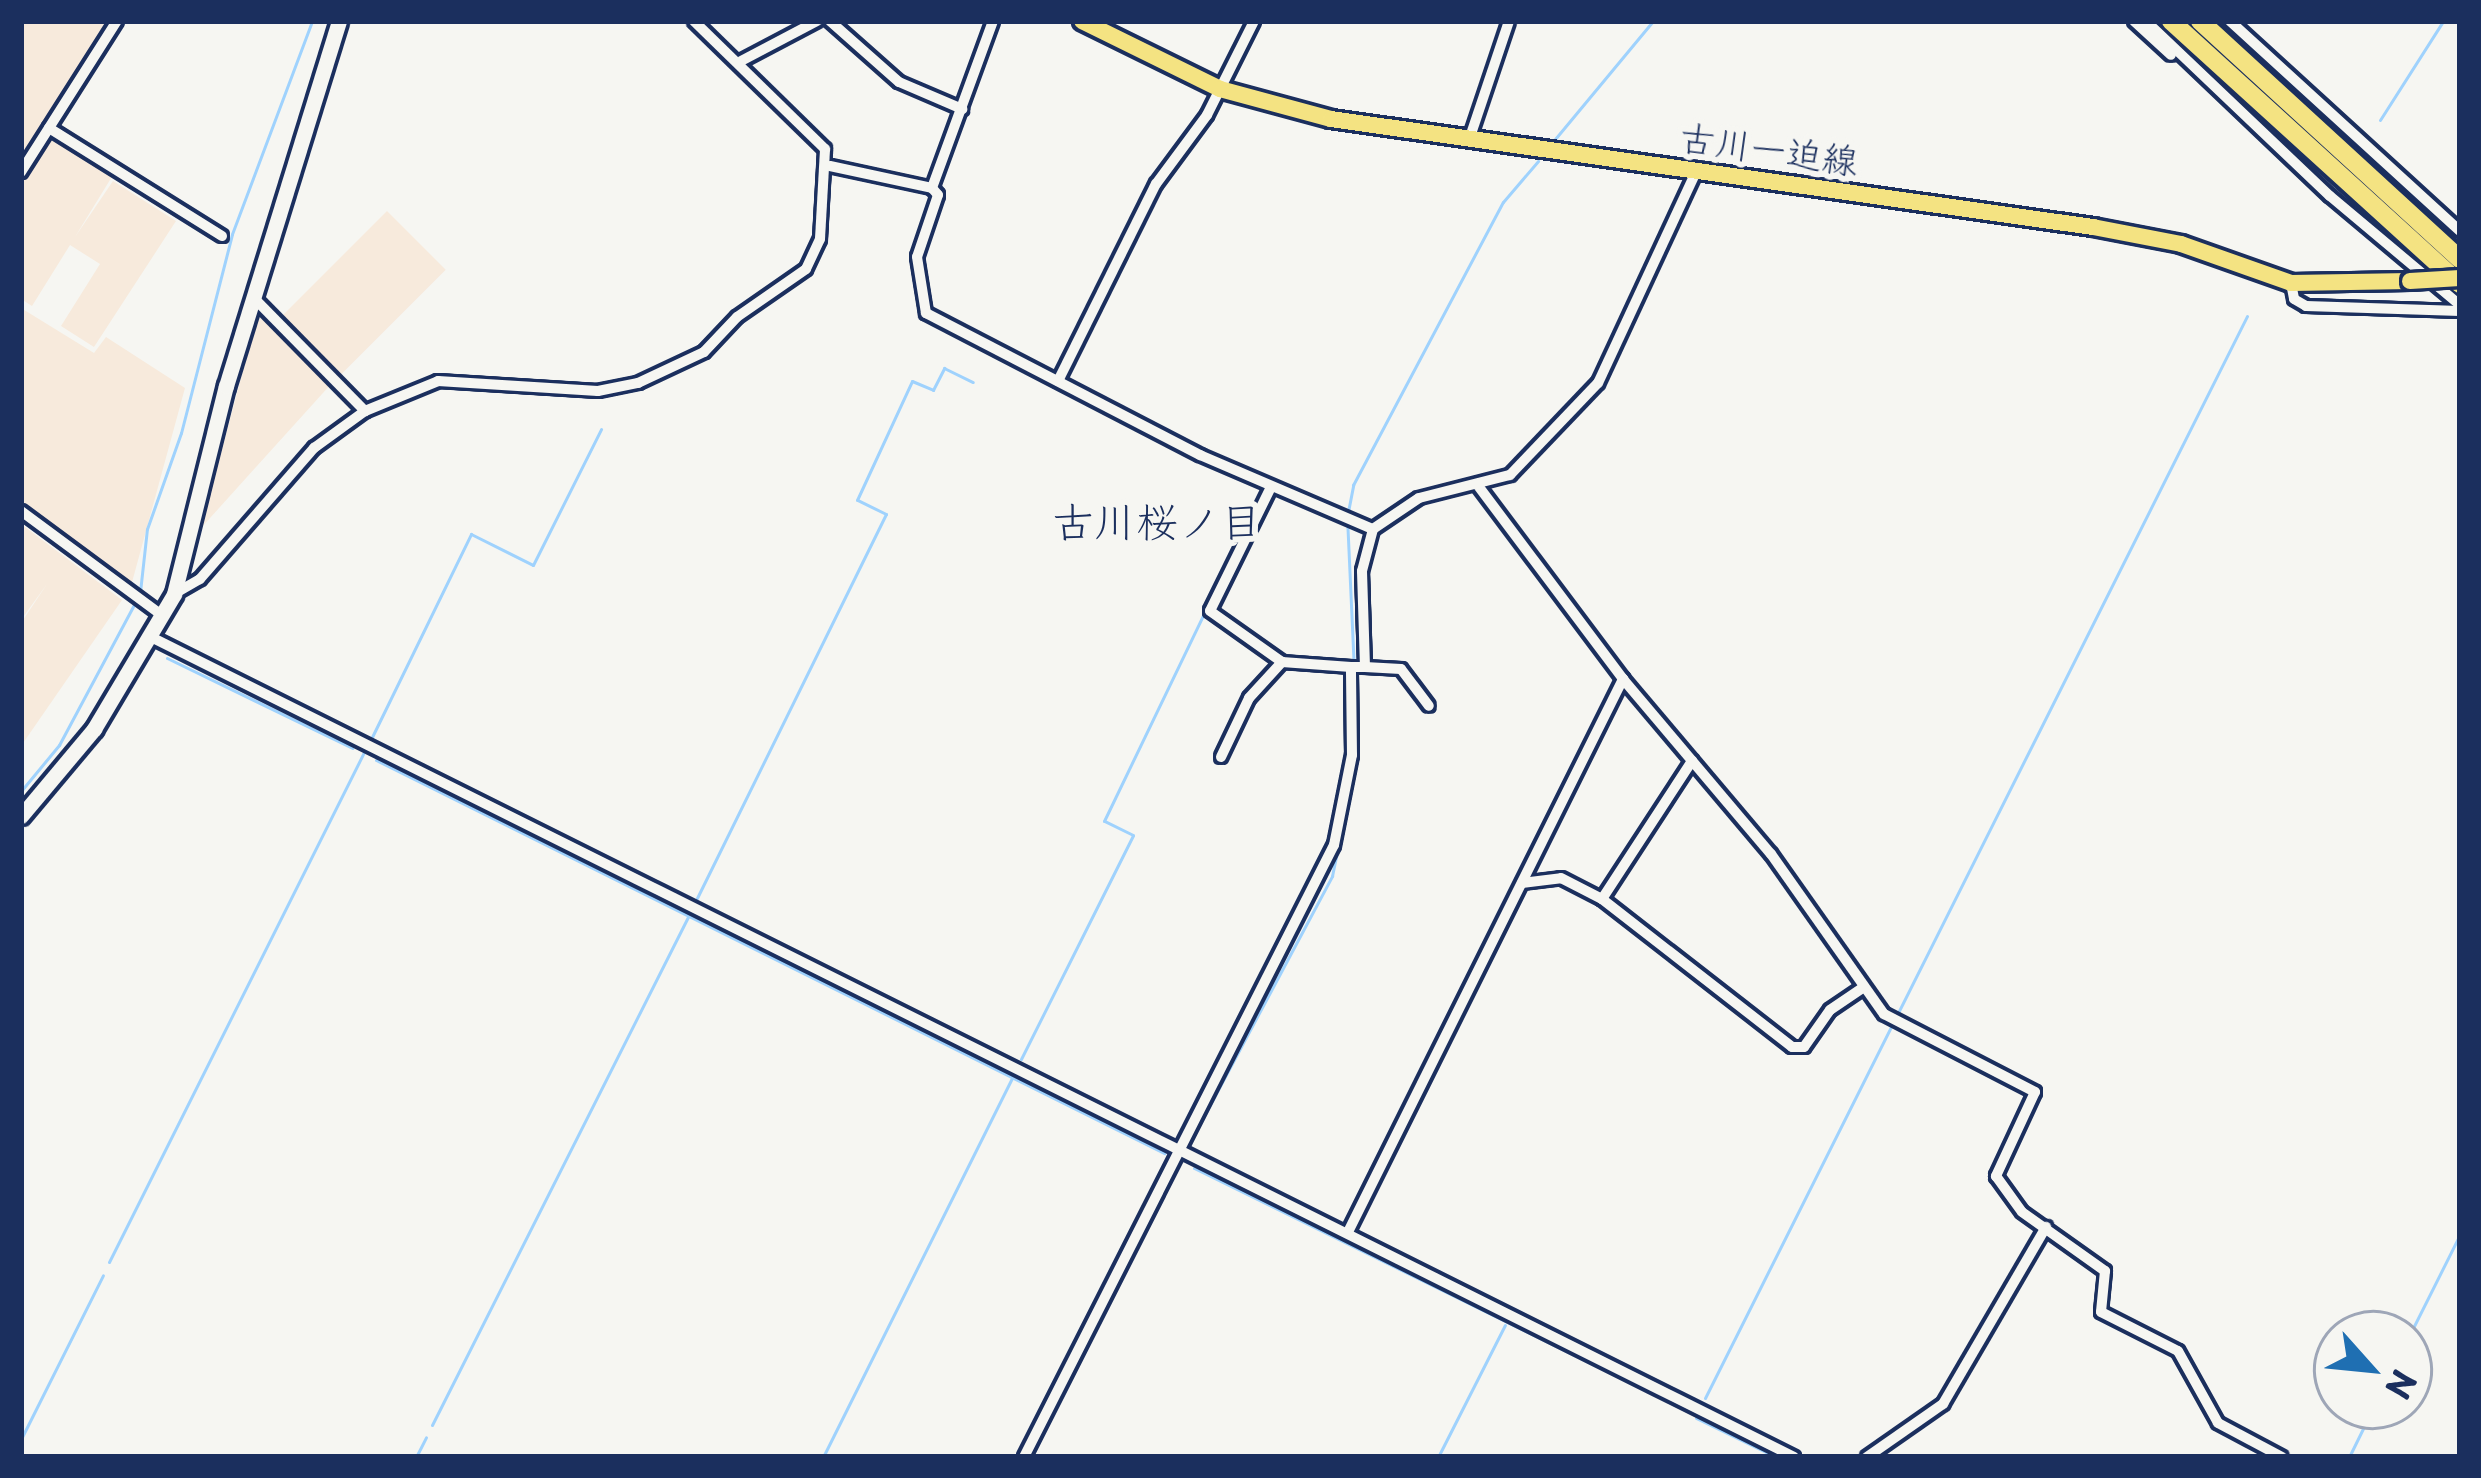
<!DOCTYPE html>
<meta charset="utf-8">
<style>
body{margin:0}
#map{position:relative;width:2481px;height:1478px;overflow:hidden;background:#f6f6f2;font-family:"Playpen Sans","Klee One",sans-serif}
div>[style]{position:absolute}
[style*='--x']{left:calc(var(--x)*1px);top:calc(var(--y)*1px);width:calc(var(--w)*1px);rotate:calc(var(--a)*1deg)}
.built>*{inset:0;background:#f7eadc;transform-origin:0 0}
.stream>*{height:3px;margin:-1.5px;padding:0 1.5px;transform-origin:1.5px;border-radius:1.5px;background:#9fd2fd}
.roads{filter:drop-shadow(3px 0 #1b2f5e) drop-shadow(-3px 0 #1b2f5e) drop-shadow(0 3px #1b2f5e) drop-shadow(0 -3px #1b2f5e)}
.street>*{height:10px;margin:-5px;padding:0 5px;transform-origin:5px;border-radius:5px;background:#f6f6f2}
.secondary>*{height:15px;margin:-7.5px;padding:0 7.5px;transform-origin:7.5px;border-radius:7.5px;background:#f6f6f2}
.primary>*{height:16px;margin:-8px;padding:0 8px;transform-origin:8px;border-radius:8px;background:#f4e382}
.highway>*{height:18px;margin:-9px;padding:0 9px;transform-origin:9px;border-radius:9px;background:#f4e382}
.bridges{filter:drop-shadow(3px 0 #1b2f5e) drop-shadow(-3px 0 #1b2f5e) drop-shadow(0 3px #1b2f5e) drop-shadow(0 -3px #1b2f5e)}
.primary-bridge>*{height:16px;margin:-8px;padding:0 8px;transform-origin:8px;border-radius:8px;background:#f4e382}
span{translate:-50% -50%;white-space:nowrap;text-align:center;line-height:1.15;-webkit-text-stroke:12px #f6f6f2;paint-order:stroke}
.street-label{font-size:36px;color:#1b2f5e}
.quarter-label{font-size:42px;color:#1b2f5e}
.frame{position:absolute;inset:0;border:24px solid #1b2f5e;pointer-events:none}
.north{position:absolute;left:2313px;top:1310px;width:120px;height:120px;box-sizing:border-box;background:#f6f6f2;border:3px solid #9ea6b7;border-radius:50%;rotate:117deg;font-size:33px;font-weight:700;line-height:48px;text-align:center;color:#1b2f5e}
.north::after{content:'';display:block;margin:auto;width:42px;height:54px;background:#1f6fb2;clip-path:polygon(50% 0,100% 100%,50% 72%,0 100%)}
</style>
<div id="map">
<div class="built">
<div style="clip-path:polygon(21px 21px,109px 21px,21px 159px)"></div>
<div style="clip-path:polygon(49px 136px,113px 175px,75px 237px,113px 181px,176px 221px,94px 347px,61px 326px,100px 264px,70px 245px,32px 306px,21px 299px,21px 182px)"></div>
<div style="left:387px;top:211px;width:83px;height:151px;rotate:45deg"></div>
<div style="clip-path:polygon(21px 308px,94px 353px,106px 337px,185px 388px,131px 586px,21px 502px)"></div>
<div style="clip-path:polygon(259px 311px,332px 383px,201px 528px)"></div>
<div style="clip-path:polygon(21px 524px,122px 600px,21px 746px,21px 623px,47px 584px,21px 620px)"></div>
</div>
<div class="stream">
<div style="--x:2380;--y:120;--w:117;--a:-57.5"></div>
<div style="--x:1555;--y:139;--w:153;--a:-50.3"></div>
<div style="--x:140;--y:592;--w:63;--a:-83.7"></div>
<div style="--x:147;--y:529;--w:102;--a:-70.5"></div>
<div style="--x:181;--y:433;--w:205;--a:-75.6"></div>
<div style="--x:232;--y:234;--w:228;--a:-69.4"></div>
<div style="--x:167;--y:658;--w:206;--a:25.9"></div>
<div style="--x:372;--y:737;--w:226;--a:-64"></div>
<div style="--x:471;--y:534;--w:69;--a:26.6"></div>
<div style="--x:533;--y:565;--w:152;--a:-63.4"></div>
<div style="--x:1357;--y:737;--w:220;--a:-92.6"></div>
<div style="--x:1347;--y:517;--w:33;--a:-79"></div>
<div style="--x:1353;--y:485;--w:320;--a:-62.1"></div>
<div style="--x:1503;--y:202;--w:54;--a:-49.5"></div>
<div style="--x:376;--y:760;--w:881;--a:26.51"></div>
<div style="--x:21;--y:791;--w:60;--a:-50.4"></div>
<div style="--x:59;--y:745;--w:163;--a:-61.9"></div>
<div style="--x:697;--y:898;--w:428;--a:-63.8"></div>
<div style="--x:886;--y:514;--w:32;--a:-154"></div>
<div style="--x:857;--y:500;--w:131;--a:-65.2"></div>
<div style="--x:912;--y:381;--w:23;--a:23"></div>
<div style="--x:933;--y:390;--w:25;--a:-63"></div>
<div style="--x:944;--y:368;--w:32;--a:26"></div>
<div style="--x:1021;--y:1059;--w:250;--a:-63.4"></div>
<div style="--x:1133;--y:835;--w:32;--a:-154"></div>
<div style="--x:1104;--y:821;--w:233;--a:-64.3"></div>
<div style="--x:1189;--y:1144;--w:304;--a:-61.9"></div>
<div style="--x:1332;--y:876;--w:113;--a:-78.3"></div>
<div style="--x:1194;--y:1168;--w:559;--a:26.2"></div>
<div style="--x:109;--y:1262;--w:570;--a:-63.43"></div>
<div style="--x:2409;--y:1336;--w:114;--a:-63.4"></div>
<div style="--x:1705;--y:1398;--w:1210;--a:-63.39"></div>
<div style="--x:1696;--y:1418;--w:89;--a:26"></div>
<div style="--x:432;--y:1425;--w:573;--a:-63.26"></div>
<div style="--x:21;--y:1439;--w:183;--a:-63.4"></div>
<div style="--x:416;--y:1457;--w:22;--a:-63"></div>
<div style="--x:823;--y:1457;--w:428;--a:-63.5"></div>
<div style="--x:1031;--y:1457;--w:271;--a:-63.2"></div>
<div style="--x:1438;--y:1457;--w:148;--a:-63.1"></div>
<div style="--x:2349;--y:1457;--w:57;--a:-63.9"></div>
</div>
<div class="roads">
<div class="street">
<div style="--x:830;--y:21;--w:92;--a:41.5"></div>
<div style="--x:899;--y:82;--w:69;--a:23.2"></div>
<div style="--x:993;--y:21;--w:178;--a:110.1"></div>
<div style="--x:932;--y:188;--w:9;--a:49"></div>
<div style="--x:938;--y:195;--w:65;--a:108.7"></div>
<div style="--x:917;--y:257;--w:57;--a:80.9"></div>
<div style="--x:926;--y:313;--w:309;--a:27.4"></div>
<div style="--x:1200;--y:455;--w:188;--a:23.2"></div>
<div style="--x:2134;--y:21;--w:50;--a:42.6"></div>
<div style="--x:2146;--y:21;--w:254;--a:43.6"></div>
<div style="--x:2330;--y:196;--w:170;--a:40"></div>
<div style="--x:2230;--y:21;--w:311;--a:42.4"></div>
<div style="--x:741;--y:61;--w:86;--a:-27.8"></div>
<div style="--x:49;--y:128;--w:204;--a:32"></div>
<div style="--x:1470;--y:137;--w:122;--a:-71.4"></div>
<div style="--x:830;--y:166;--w:104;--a:12.2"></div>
<div style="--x:21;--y:172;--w:179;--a:-57.6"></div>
<div style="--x:2291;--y:283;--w:16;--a:79"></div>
<div style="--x:2294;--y:299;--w:14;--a:30"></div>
<div style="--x:2306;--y:306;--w:154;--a:1.9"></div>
<div style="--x:253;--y:297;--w:160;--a:45.5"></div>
<div style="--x:1058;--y:381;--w:220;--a:-63.6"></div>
<div style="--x:1156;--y:184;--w:86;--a:-53.5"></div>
<div style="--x:1207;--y:115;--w:105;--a:-63.4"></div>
<div style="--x:1271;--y:487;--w:138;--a:116.2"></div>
<div style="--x:1210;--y:611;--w:88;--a:35.3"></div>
<div style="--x:1479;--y:487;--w:240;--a:53.1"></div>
<div style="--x:1623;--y:679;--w:229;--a:49.8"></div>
<div style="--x:1771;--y:854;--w:196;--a:54.8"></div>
<div style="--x:1884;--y:1014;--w:170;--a:27.3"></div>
<div style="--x:2035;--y:1092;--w:93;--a:114.9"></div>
<div style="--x:1996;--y:1176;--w:44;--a:54.2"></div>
<div style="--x:2022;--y:1212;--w:102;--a:35.4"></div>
<div style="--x:2105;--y:1271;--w:41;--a:95.6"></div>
<div style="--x:2101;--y:1312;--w:86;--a:26.9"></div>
<div style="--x:2178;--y:1351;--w:82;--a:60.9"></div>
<div style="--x:2218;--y:1423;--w:72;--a:28"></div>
<div style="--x:21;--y:511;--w:177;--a:36.5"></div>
<div style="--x:174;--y:594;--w:30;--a:-30"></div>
<div style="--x:200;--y:579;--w:174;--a:-49"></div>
<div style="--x:314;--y:448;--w:63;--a:-36"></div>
<div style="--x:365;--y:411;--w:79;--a:-22.3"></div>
<div style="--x:438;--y:381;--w:160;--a:3.6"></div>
<div style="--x:598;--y:391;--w:41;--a:-11.3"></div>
<div style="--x:638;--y:383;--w:73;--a:-25.2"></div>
<div style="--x:704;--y:352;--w:48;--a:-46.7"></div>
<div style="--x:737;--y:317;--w:84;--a:-34.8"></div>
<div style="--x:806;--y:269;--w:33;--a:-65"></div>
<div style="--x:820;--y:239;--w:90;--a:-86.8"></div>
<div style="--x:825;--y:149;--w:183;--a:-135.7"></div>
<div style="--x:153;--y:638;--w:1834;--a:26.52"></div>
<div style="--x:1365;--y:667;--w:36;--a:3"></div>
<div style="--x:1401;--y:669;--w:46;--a:52.9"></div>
<div style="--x:1221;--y:757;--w:65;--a:-64.6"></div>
<div style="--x:1249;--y:698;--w:49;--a:-47.5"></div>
<div style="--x:1282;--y:662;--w:69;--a:4.1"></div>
<div style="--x:1522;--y:883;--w:39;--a:-7"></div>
<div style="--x:1561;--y:878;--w:46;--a:27.1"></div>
<div style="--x:1602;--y:899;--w:241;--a:37.9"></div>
<div style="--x:1792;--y:1047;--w:12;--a:0"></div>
<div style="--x:1804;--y:1047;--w:45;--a:-54.9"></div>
<div style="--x:1830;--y:1010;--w:41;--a:-34.1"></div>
<div style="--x:1602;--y:899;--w:165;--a:-56.9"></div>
<div style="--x:1348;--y:1232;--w:618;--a:-63.56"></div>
<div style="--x:1024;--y:1457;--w:686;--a:-63.14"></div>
<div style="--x:1334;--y:845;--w:92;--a:-78.7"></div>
<div style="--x:1352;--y:755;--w:88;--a:-90.7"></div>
<div style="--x:1351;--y:667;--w:14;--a:0"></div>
<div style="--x:1365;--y:667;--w:96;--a:-91.8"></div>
<div style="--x:1362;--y:571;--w:43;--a:-75.3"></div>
<div style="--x:1373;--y:529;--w:55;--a:-34"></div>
<div style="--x:1419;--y:498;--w:94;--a:-14.2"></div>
<div style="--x:1510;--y:475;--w:127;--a:-46.3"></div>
<div style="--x:1598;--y:383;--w:233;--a:-65.1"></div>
<div style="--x:1867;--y:1457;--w:93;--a:-34.9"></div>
<div style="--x:1943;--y:1404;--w:205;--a:-59.8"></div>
</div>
<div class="secondary">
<div style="--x:21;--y:816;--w:114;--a:-50"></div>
<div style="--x:94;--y:729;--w:157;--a:-59.3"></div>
<div style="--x:174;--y:594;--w:214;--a:-76"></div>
<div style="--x:226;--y:386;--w:382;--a:-72.8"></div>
</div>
<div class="primary">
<div style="--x:1082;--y:21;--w:154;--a:26.2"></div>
<div style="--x:1220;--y:89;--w:115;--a:15.1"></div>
<div style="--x:1331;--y:119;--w:770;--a:8.07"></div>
<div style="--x:2093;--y:227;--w:90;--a:10.9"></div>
<div style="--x:2181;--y:244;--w:117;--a:19.5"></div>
<div style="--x:2291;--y:283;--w:119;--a:-1"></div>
</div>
<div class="highway">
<div style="--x:2171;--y:21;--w:391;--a:42.3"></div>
<div style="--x:2200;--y:21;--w:352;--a:42.5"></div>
</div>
</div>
<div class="bridges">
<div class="primary-bridge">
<div style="--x:2410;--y:281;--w:50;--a:-3.4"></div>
</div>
</div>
<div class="street-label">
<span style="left:1769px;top:148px;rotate:8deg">古川一迫線</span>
</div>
<div class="quarter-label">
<span style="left:1157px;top:520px">古川桜ノ目</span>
</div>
<div class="frame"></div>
<div class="north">N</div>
</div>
